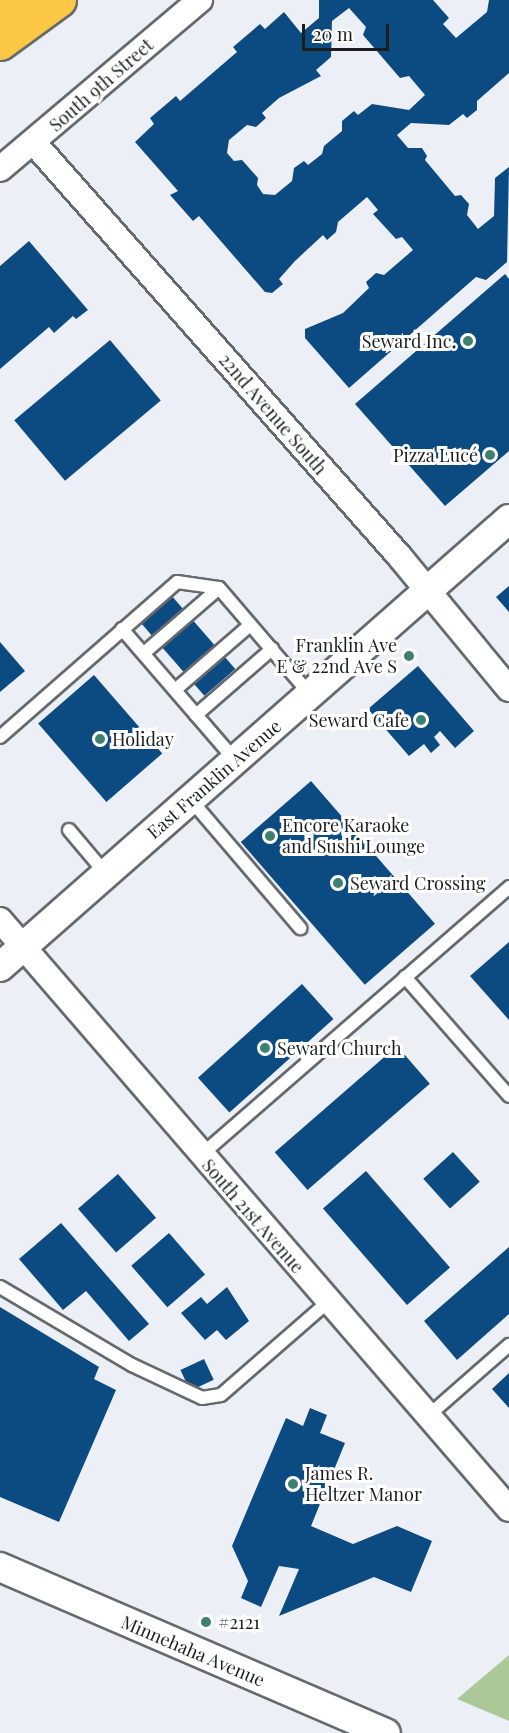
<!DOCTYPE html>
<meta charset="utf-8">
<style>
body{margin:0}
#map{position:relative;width:509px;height:1733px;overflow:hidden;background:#ecf0f6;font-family:"Playfair Display",serif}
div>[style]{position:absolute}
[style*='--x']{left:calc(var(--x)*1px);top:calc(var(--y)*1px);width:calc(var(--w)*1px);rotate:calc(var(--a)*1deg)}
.green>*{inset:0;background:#acc898}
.building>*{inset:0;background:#0c4a82;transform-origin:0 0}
.roads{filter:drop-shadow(2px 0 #656a6e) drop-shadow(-2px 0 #656a6e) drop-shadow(0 2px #656a6e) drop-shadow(0 -2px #656a6e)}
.service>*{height:12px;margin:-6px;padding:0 6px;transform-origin:6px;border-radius:6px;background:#fff}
.minor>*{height:24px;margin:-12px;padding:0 12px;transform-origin:12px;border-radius:12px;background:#fff}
.tertiary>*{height:28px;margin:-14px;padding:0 14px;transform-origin:14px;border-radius:14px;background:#fff}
.motorway>*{height:33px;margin:-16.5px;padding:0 16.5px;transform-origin:16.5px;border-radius:16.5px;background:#fbc745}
.dots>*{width:16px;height:16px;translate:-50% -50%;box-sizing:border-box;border:3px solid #fff;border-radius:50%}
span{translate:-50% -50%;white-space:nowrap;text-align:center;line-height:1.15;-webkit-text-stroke:6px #fff;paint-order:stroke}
.street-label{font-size:18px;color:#1b1d1e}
.poi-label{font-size:18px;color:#1b1d1e}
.right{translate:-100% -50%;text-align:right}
.left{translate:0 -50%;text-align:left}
.scale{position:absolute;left:302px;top:24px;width:87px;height:27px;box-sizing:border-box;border:3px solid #1b1d1e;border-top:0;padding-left:8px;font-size:18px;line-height:21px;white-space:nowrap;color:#1b1d1e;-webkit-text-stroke:4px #fff;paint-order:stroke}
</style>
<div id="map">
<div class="green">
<div style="clip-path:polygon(509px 1655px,509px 1721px,457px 1699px)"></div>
</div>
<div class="building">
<div style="clip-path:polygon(evenodd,319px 0,433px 0,449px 18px,443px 24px,456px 38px,487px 12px,489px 0,509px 0,509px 73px,477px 101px,477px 110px,467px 118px,463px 114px,449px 125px,411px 123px,397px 135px,408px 148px,422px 148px,427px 156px,425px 160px,455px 196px,461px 195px,469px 204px,467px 215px,478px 229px,494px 216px,495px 178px,509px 167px,507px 262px,486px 280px,476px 277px,349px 388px,305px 338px,305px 329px,343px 313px,369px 288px,366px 282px,376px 273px,384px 275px,413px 250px,402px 237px,396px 239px,373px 214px,378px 210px,367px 197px,338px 222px,336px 232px,327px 240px,323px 235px,295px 261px,279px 279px,283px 284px,272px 293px,265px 292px,199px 216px,193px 221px,170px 195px,178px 191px,135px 142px,154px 124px,150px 118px,176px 96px,180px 101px,237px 52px,233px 47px,260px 24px,265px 29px,284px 12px,301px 33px,319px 18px,319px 0,349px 8px,366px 27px,363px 35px,400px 78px,409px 76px,425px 95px,409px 110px,372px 104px,358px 115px,354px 111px,342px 121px,342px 131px,324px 146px,322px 154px,308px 165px,304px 161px,294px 168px,292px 181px,275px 195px,263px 194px,257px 185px,258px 178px,242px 160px,234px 161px,227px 153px,229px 140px,247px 125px,256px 127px,266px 118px,262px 113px,279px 98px,321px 76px,316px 70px,331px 57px,332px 21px,349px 8px)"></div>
<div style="clip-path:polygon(29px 241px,88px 310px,76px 319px,73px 316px,54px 333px,49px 327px,0 369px,0 266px)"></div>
<div style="clip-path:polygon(505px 274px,509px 279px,509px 451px,445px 506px,355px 404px)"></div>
<div style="left:110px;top:340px;width:79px;height:125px;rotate:50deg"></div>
<div style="clip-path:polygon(509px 586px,509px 612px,496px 597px)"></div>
<div style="left:171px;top:595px;width:98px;height:41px;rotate:49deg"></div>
<div style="clip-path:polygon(0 642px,25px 671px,0 692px)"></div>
<div style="clip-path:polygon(418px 666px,474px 731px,455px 748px,440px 731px,434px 737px,440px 745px,431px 753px,424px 744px,409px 756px,368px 709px)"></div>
<div style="left:94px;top:675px;width:104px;height:74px;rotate:49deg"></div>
<div style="left:311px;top:781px;width:189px;height:93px;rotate:49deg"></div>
<div style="clip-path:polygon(509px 942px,509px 1020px,470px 976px)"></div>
<div style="left:302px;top:984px;width:47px;height:140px;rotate:48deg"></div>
<div style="left:397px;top:1046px;width:50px;height:162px;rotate:49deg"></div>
<div style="left:453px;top:1152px;width:40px;height:40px;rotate:48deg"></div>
<div style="left:366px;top:1171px;width:128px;height:57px;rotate:49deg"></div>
<div style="left:118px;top:1174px;width:58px;height:53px;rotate:49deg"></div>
<div style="clip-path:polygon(61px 1223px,149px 1324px,129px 1341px,86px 1291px,63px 1310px,19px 1259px)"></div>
<div style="left:169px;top:1233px;width:55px;height:50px;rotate:49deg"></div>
<div style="clip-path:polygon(509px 1247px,509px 1314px,457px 1360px,424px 1321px)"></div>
<div style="clip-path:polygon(227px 1287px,249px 1321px,226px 1340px,217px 1330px,205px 1340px,181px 1313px,201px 1297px,207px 1304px)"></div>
<div style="clip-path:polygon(0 1307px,99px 1367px,94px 1379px,116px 1390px,59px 1522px,0 1497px)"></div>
<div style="left:204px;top:1359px;width:23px;height:26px;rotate:65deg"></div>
<div style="clip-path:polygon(509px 1373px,509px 1408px,492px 1389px)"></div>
<div style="clip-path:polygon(310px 1408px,327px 1415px,320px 1433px,345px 1443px,311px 1526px,353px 1544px,397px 1526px,432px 1541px,411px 1592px,374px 1577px,279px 1616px,299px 1569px,279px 1566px,261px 1607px,241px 1598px,248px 1581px,232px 1546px,286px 1418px,303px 1426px)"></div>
</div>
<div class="roads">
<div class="service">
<div style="--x:122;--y:629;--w:173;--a:49.2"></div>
<div style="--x:144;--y:653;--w:99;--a:-40.9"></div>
<div style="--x:175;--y:690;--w:99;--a:-40.9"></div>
<div style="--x:196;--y:715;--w:101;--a:-41"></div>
<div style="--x:0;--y:737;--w:235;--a:-41.2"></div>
<div style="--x:177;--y:582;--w:42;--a:8.1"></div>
<div style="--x:219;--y:588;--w:140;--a:49.4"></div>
<div style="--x:190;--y:799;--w:170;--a:49.5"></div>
<div style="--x:69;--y:830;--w:57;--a:49.9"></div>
<div style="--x:405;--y:977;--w:158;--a:48.8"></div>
<div style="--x:200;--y:1156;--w:410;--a:-41"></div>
<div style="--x:0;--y:1287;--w:153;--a:30.6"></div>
<div style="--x:132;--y:1365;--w:77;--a:25.2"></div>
<div style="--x:202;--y:1398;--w:19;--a:-9"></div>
<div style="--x:221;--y:1395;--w:142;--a:-41"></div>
<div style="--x:428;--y:1416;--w:108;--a:-41.2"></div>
</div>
<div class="minor">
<div style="--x:34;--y:143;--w:553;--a:48.52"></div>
<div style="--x:400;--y:557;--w:171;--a:50.5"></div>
<div style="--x:0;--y:169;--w:262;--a:-40.2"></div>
<div style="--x:0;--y:920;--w:778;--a:49.17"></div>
</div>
<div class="tertiary">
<div style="--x:0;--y:967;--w:678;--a:-41.35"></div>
<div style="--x:0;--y:1567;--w:420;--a:23.3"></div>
</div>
<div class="motorway">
<div style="--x:0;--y:13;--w:20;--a:-41"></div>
<div style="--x:0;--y:43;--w:73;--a:-36.1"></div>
</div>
</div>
<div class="dots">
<div style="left:468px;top:341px;background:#3d7f71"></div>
<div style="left:490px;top:455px;background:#3d7f71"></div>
<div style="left:409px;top:656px;background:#3d7f71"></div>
<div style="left:421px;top:720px;background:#3d7f71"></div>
<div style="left:100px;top:739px;background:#3d7f71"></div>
<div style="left:270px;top:836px;background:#3d7f71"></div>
<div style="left:338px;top:883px;background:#3d7f71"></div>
<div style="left:265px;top:1048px;background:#3d7f71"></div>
<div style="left:293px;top:1484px;background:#3d7f71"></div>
<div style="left:206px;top:1622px;background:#3d7f71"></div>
</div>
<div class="street-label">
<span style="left:101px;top:85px;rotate:-41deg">South 9th Street</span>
<span style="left:273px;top:414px;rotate:49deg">22nd Avenue South</span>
<span style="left:214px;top:779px;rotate:-41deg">East Franklin Avenue</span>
<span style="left:253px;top:1216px;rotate:49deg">South 21st Avenue</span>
<span style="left:193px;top:1651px;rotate:23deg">Minnehaha Avenue</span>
</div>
<div class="poi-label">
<span class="right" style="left:456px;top:341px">Seward Inc.</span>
<span class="right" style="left:478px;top:455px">Pizza Lucé</span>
<span class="right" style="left:397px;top:656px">Franklin Ave<br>E &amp; 22nd Ave S</span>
<span class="right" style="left:409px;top:720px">Seward Cafe</span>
<span class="left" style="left:112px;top:739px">Holiday</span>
<span class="left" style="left:282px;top:836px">Encore Karaoke<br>and Sushi Lounge</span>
<span class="left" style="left:350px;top:883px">Seward Crossing</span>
<span class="left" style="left:277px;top:1048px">Seward Church</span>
<span class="left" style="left:305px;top:1484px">James R.<br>Heltzer Manor</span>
<span class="left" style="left:218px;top:1622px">#2121</span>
</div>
<div class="scale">20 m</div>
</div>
